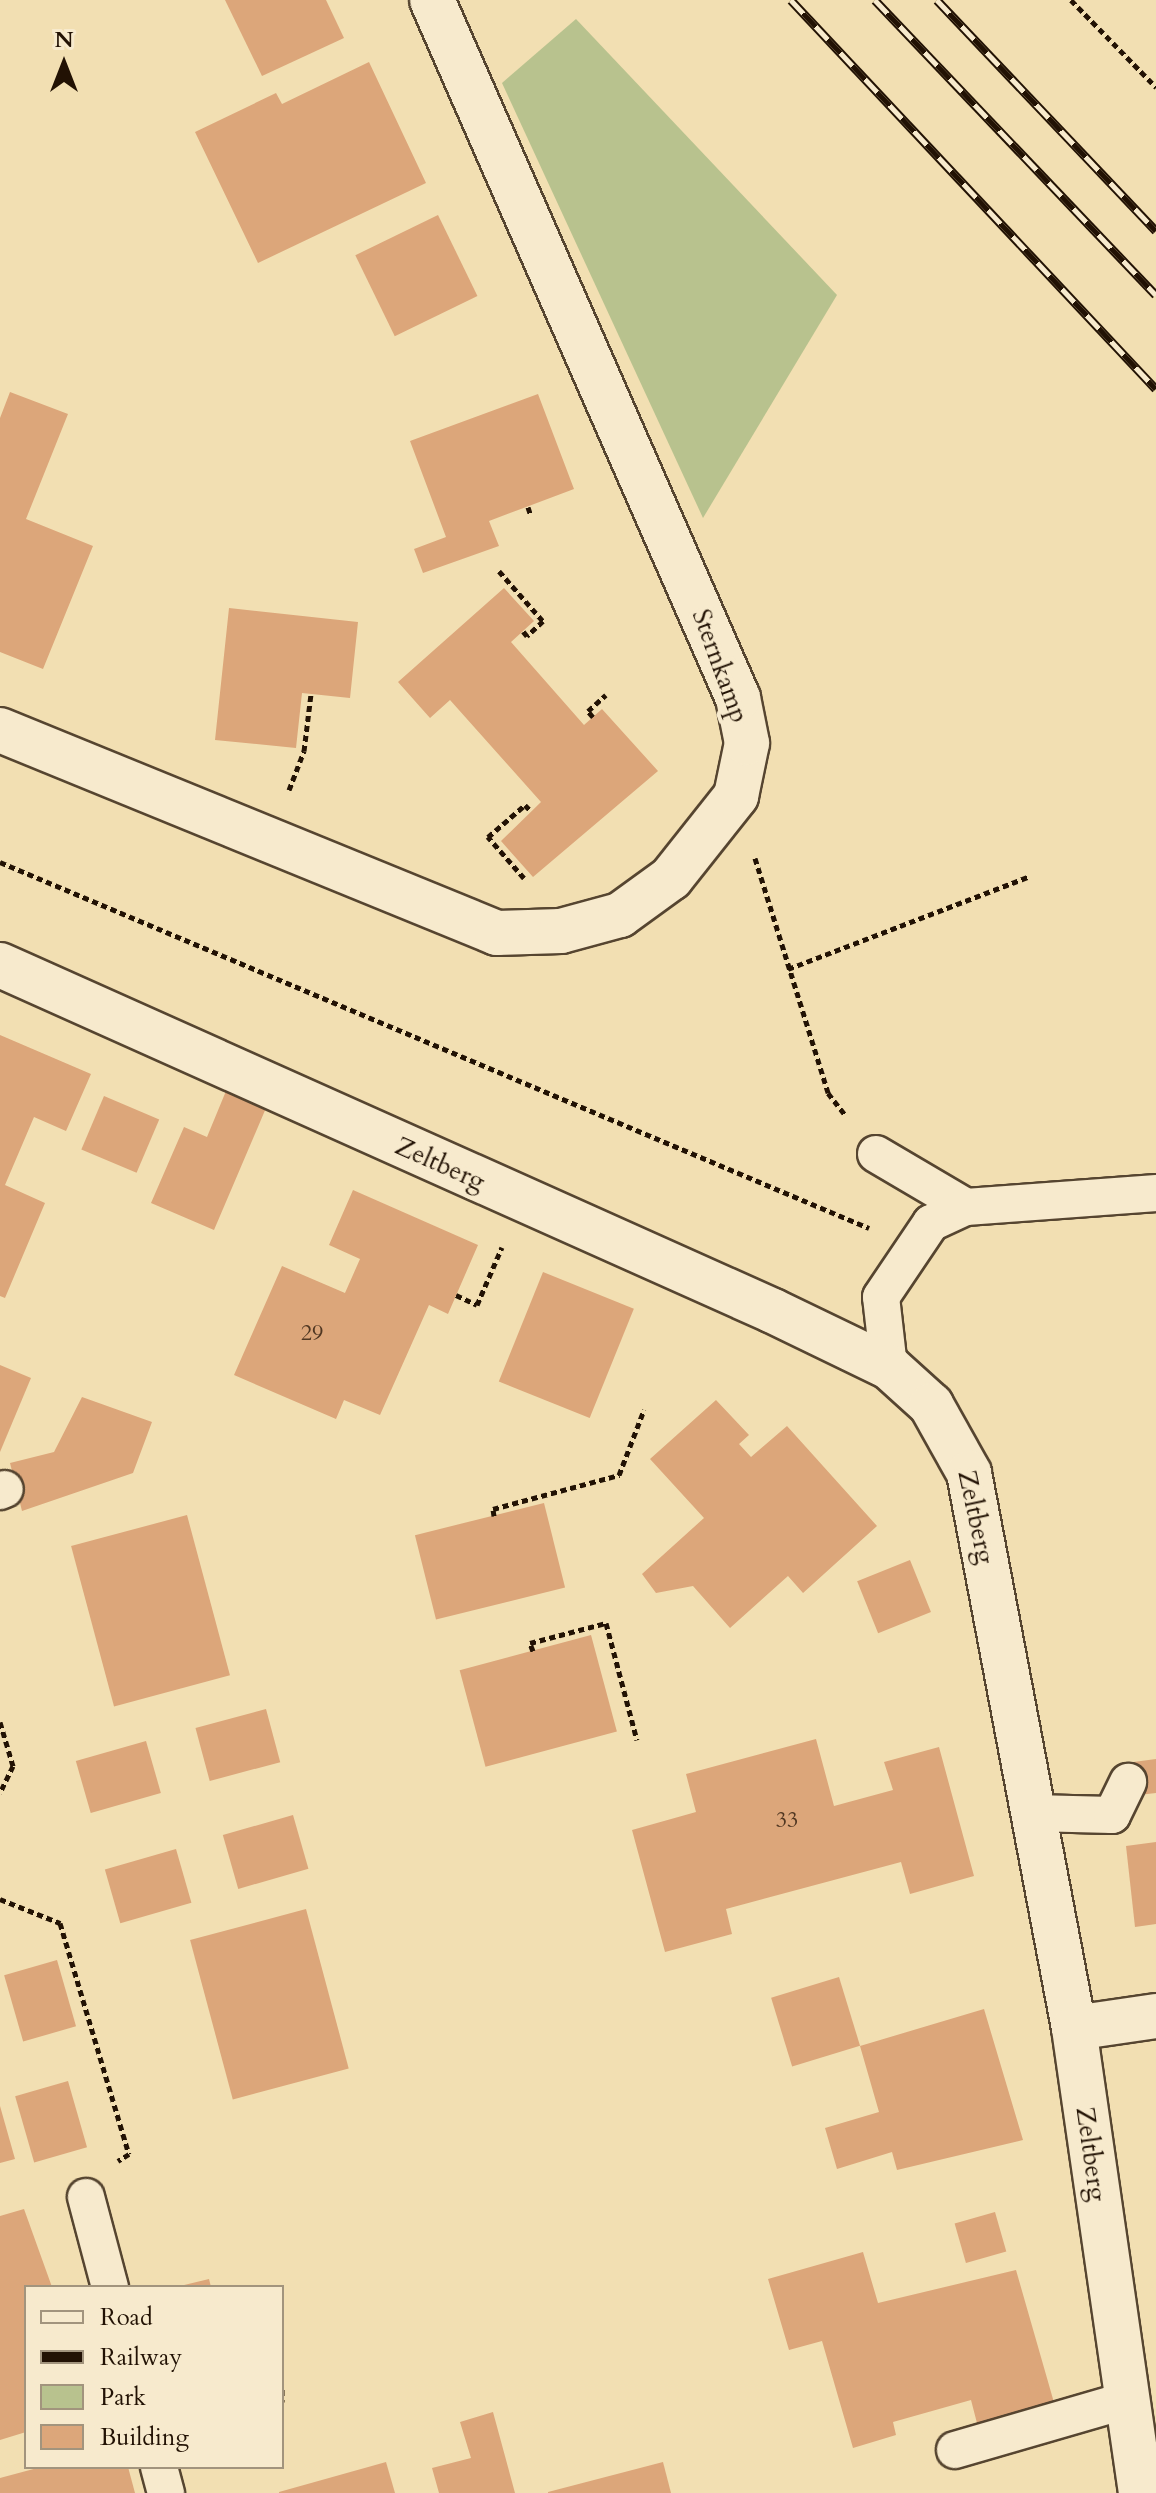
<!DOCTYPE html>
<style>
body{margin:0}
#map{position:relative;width:1156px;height:2493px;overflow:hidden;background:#f2dfb2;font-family:Cardo,serif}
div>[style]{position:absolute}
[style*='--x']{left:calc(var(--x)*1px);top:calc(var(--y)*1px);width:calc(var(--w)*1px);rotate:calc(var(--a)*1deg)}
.green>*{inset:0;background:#b8c28e}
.building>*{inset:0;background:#dca67a;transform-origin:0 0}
.path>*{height:5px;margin-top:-2.5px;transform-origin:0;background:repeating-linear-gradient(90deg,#221204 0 6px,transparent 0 10px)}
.roads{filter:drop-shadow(2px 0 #564530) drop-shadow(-2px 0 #564530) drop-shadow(0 2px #564530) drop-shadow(0 -2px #564530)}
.lane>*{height:36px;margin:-18px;padding:0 18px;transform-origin:18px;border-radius:18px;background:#f7eacd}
.street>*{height:44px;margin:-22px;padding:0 22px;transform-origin:22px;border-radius:22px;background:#f7eacd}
.rail>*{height:9px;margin-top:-4.5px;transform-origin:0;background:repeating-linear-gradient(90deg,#f7eacd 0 18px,#221204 0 36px);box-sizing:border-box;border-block:2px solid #221204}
span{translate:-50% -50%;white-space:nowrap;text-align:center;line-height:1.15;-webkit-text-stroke:8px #f7eacd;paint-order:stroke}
.number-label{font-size:22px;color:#503722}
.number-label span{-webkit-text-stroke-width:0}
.street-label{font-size:26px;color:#221204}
.legend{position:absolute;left:24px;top:2285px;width:260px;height:184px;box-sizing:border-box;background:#f7eacd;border:2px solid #a2947d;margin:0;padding:10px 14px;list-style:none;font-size:24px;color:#221204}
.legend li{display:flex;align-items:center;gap:16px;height:40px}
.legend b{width:40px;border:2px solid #a2947d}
.north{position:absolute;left:24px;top:24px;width:80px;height:80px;-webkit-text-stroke:6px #f7eacd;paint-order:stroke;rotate:0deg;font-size:22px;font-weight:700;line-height:32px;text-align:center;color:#221204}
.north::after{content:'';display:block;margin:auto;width:28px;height:36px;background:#221204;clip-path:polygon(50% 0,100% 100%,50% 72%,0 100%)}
</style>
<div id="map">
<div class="green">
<div style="clip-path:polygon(576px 19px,837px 295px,703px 518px,502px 83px)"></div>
</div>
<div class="building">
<div style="clip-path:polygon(225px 0,326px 0,344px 38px,262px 76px)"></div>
<div style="clip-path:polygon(369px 62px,426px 183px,258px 263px,195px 132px,276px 93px,282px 104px)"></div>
<div style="left:438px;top:215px;width:90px;height:92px;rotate:64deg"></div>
<div style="clip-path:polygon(10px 392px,68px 414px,26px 519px,93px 546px,43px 669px,0 652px,0 418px)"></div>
<div style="clip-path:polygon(538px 394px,574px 489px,489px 521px,499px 546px,423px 573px,414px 549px,446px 537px,410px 441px)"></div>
<div style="clip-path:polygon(504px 588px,534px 621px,511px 642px,584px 725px,602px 709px,658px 771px,533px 877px,501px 841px,541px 802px,450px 700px,430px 718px,398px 682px)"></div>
<div style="clip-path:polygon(229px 608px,358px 622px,350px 698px,302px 693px,296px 748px,215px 740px)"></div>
<div style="clip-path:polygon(0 1035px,91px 1074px,66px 1131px,34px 1117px,5px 1185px,45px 1203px,5px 1298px,0 1296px)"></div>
<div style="clip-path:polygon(226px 1091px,266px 1108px,214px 1230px,151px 1203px,184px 1127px,207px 1137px)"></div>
<div style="left:104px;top:1096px;width:60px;height:58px;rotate:23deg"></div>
<div style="clip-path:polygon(353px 1190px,478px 1245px,448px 1314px,429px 1305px,380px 1415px,344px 1400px,336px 1419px,234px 1375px,282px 1266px,345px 1293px,360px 1259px,329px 1245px)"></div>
<div style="left:543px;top:1272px;width:98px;height:118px;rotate:22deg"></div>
<div style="clip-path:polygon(0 1365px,31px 1378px,0 1452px)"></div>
<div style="clip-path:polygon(82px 1397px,152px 1422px,133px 1473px,22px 1511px,10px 1463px,54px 1452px)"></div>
<div style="clip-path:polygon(716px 1400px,749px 1435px,739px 1444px,751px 1457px,787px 1426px,877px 1526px,803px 1593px,788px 1576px,730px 1628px,693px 1586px,656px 1593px,642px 1574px,704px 1518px,650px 1459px)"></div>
<div style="left:544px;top:1503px;width:87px;height:133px;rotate:76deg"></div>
<div style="left:187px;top:1515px;width:166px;height:120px;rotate:75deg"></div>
<div style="left:910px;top:1560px;width:56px;height:57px;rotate:68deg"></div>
<div style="left:591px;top:1635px;width:100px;height:136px;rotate:75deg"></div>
<div style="left:266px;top:1709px;width:55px;height:73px;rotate:75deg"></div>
<div style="clip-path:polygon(816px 1739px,834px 1806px,893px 1790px,884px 1762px,939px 1747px,974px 1876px,910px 1894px,901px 1862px,726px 1909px,732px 1934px,665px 1952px,632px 1830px,696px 1812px,686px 1774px)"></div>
<div style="left:146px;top:1741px;width:54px;height:73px;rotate:74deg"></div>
<div style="clip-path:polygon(1156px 1759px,1156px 1793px,1130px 1796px,1126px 1763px)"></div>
<div style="left:293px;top:1815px;width:56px;height:73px;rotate:74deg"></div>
<div style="clip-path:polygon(1156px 1842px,1156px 1924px,1135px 1927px,1126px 1846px)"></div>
<div style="left:176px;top:1849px;width:56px;height:74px;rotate:74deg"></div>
<div style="left:306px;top:1909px;width:165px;height:120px;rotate:75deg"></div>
<div style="left:57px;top:1960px;width:69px;height:55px;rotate:74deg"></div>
<div style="left:839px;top:1977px;width:72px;height:71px;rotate:73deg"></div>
<div style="clip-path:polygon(984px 2009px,1023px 2140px,897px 2170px,892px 2152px,837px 2169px,825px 2128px,879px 2112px,860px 2046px)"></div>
<div style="left:68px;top:2081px;width:69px;height:55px;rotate:74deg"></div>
<div style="clip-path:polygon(0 2106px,15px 2159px,0 2163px)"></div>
<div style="clip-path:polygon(24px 2209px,52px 2287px,26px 2287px,26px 2432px,0 2440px,0 2216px)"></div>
<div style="left:995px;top:2212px;width:41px;height:42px;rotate:74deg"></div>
<div style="clip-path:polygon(863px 2252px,878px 2303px,1016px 2270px,1055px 2406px,978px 2427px,971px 2400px,893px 2422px,896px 2435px,853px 2448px,822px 2341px,789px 2350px,768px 2279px)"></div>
<div style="clip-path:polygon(209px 2279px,211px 2287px,181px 2287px,180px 2286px)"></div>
<div style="clip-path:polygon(493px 2412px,515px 2493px,439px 2493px,432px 2468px,471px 2458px,460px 2422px)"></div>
<div style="clip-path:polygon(386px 2462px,395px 2493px,279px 2493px,279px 2492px)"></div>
<div style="clip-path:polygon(663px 2462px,671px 2493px,548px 2493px,548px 2492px)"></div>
<div style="clip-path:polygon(128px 2467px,135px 2493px,0 2493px,0 2478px,41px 2467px)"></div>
</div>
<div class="path">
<div style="--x:1071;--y:0;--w:122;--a:45.7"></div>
<div style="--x:528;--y:507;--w:9;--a:72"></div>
<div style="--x:499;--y:571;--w:67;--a:48.7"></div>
<div style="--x:543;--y:621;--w:22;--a:137"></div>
<div style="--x:527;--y:636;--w:6;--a:-129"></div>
<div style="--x:593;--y:717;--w:8;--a:-130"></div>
<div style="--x:588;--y:711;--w:24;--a:-42"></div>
<div style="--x:289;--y:790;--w:42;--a:-69"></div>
<div style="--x:304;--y:751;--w:57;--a:-83"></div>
<div style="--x:755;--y:858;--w:246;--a:72.7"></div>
<div style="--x:828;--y:1093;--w:28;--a:52"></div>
<div style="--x:0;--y:862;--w:943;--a:22.84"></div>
<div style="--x:524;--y:878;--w:55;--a:-131.3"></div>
<div style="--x:488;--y:837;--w:49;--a:-40.9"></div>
<div style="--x:525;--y:805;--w:8;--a:45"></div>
<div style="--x:788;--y:969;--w:259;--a:-21"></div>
<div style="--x:456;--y:1295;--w:23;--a:25"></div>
<div style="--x:477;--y:1305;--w:63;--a:-66.7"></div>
<div style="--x:494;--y:1516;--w:7;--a:-98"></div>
<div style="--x:493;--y:1509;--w:131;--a:-15.1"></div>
<div style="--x:619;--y:1475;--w:70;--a:-69"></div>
<div style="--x:533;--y:1651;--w:9;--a:-111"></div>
<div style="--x:530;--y:1643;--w:79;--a:-14.7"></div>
<div style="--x:606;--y:1623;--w:121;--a:75.2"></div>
<div style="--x:0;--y:1722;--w:46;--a:73.5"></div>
<div style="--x:13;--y:1766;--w:30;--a:116"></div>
<div style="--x:0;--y:1899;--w:65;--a:21.8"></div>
<div style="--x:60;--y:1923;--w:241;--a:73.4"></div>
<div style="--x:129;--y:2154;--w:13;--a:148"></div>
<div style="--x:282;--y:2389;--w:13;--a:90"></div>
</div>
<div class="roads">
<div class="lane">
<div style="--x:876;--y:1154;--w:104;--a:30.5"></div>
<div style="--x:966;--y:1207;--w:191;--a:-4.2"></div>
<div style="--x:889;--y:1367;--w:70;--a:-96.5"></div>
<div style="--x:881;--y:1297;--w:89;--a:-56"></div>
<div style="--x:931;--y:1223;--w:38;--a:-25"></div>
<div style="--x:0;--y:1491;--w:5;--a:-22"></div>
<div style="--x:1033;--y:1813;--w:79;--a:1.5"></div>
<div style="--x:1112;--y:1815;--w:37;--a:-64"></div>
<div style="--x:86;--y:2197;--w:93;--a:75.1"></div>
<div style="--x:955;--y:2450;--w:176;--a:-16.2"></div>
<div style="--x:159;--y:2467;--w:27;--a:75"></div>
</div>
<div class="street">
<div style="--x:0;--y:730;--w:537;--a:22.22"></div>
<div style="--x:497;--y:933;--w:64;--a:-1.8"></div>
<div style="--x:561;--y:931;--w:61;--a:-15.2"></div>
<div style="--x:620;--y:915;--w:63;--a:-36"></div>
<div style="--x:671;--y:878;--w:105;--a:-51.6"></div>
<div style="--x:736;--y:796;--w:54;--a:-78.3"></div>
<div style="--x:747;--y:743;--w:46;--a:-101.3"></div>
<div style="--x:738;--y:698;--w:762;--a:-113.67"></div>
<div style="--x:0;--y:965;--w:847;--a:24.11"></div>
<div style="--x:773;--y:1311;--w:129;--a:25.8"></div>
<div style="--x:889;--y:1367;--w:57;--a:42.1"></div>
<div style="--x:931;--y:1405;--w:78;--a:60.8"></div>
<div style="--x:969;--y:1473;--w:565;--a:79.29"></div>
<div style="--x:1074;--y:2028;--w:470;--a:81.8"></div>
<div style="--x:1074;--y:2028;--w:83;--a:-8.3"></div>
</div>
</div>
<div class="rail">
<div style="--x:791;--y:0;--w:533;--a:46.82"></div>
<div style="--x:875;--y:0;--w:407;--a:46.4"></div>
<div style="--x:937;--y:0;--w:318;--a:46.5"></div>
</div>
<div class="number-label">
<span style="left:312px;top:1334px">29</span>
<span style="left:787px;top:1821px">33</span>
</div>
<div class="street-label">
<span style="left:720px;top:666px;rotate:70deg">Sternkamp</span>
<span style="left:440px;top:1164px;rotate:24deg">Zeltberg</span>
<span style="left:976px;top:1517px;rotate:78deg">Zeltberg</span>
<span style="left:1091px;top:2154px;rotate:82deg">Zeltberg</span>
</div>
<ul class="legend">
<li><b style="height:10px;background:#f7eacd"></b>Road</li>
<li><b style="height:10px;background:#221204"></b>Railway</li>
<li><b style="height:22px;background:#b8c28e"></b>Park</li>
<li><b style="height:22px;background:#dca67a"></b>Building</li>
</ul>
<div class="north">N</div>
</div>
